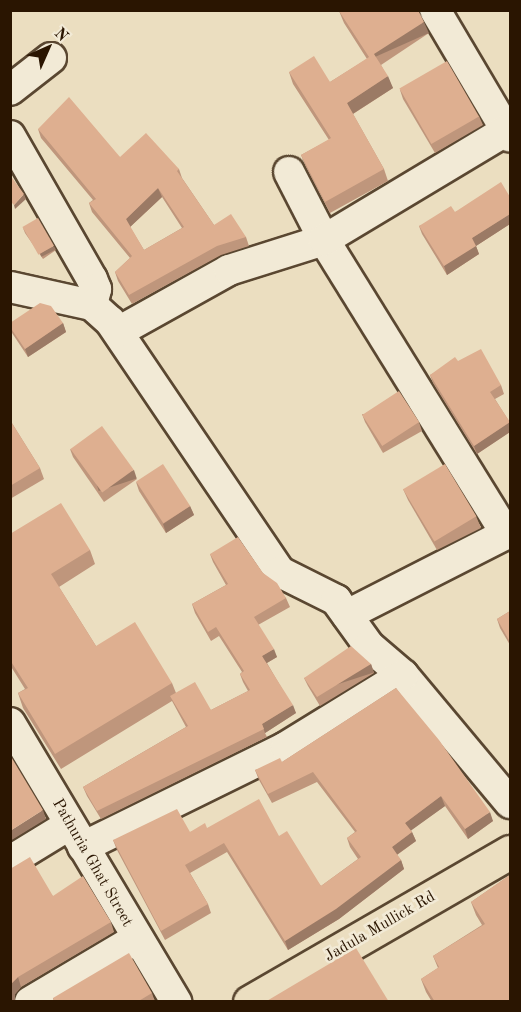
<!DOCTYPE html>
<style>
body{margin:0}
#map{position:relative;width:521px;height:1012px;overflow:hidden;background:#ebdec0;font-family:"Old Standard TT",serif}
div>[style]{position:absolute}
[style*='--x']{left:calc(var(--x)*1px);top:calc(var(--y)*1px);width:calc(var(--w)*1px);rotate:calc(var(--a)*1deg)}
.roads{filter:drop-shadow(2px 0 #5a4731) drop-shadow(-2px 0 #5a4731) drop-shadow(0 2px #5a4731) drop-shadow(0 -2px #5a4731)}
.minor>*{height:30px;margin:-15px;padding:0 15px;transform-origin:15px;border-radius:15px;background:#f2ead6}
.major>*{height:33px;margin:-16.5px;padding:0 16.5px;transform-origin:16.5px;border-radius:16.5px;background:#ebdec0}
.wall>*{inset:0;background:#bf967c}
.shaded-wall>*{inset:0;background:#9b7a65;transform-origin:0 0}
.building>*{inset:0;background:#deaf90;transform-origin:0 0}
span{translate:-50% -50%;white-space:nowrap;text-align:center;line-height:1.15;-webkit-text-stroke:5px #f2ead6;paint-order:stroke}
.street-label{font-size:16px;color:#2a1501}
.frame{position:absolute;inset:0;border:12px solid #2a1501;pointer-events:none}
.north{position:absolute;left:18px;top:18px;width:60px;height:60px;-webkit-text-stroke:4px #f2ead6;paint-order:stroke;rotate:45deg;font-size:16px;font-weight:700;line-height:24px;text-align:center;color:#2a1501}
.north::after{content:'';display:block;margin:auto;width:21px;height:27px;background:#2a1501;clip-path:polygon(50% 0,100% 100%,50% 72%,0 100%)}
</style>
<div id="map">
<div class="roads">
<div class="minor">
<div style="--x:435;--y:10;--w:147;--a:59.4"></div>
<div style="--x:10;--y:90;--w:52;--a:-38"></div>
<div style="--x:10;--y:136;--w:165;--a:60.2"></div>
<div style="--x:92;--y:279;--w:11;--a:68"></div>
<div style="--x:96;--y:289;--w:16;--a:104"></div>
<div style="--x:289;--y:172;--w:76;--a:62.8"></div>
<div style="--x:324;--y:240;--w:346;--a:58.2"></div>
<div style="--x:10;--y:287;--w:84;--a:12.4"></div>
<div style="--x:92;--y:305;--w:24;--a:42"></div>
<div style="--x:110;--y:321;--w:303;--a:55.9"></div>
<div style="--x:280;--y:572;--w:63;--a:26.6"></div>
<div style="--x:336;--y:600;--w:57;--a:54.3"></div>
<div style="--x:369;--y:646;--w:45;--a:40.5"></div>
<div style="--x:403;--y:675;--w:167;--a:50.1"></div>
<div style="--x:118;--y:332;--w:127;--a:-29.2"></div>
<div style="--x:229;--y:270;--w:100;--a:-17.5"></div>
<div style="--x:324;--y:240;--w:214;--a:-31"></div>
<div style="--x:347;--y:615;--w:183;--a:-27"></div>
<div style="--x:10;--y:723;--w:325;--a:59.2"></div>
<div style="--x:83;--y:847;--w:226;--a:-26.2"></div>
<div style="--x:286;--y:747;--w:137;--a:-31.6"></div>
<div style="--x:10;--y:861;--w:69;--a:-31.4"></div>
<div style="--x:30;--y:1002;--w:123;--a:-30.7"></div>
</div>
<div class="major">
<div style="--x:250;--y:1002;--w:300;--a:-30"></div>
</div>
</div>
<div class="wall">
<div style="clip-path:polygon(339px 11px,429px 33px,381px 65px,393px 88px,353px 114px,384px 169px,388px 181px,330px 213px,306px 167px,301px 155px,329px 140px,293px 84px,289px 72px,330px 82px,367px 59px,344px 23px)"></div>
<div style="clip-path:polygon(400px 90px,479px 116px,483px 125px,435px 153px,403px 99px)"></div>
<div style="clip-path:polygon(evenodd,38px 129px,120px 157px,179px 169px,182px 178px,214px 225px,246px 237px,249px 246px,221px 255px,132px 304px,118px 281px,115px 272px,130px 258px,92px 212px,89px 203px,93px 200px,41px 138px,38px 129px,162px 197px,182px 228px,144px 250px,130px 227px,162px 197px)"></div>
<div style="clip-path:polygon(510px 197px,510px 224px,476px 246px,479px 254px,447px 275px,422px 234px,419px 226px,455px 212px)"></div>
<div style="clip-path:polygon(23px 228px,56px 250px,43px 259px,25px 233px)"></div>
<div style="clip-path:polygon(10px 323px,63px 323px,66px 332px,28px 357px,10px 330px)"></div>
<div style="clip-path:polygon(458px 361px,501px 385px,504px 394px,495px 399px,510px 423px,510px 432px,477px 454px,433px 383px,430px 375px)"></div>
<div style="clip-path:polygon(362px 414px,419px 422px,422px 431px,383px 453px,365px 422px)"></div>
<div style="clip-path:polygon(10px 420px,40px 468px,44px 479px,10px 499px)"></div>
<div style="clip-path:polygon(70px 449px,137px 479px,104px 502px,73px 457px)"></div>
<div style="clip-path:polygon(136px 482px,190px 506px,194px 515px,166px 533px,139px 491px)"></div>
<div style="clip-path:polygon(403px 489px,476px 516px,481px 528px,437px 550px,408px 500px)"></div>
<div style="clip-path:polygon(10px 534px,90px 550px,95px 564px,59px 587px,96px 646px,172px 683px,176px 693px,211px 710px,248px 691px,243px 682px,240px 674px,242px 672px,219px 636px,211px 641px,195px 613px,192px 604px,226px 585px,213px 562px,210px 554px,263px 573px,286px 598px,290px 607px,258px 625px,277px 657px,267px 663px,296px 713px,265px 733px,267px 737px,101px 819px,87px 796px,83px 787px,186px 727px,172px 701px,61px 769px,23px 708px,18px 693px,25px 689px,10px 665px)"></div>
<div style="clip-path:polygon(510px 611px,510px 645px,500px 628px,497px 619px)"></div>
<div style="clip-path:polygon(371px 664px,374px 673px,320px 706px,308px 686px,304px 678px)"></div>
<div style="clip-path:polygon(396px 688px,493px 821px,468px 839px,445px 806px,411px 830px,416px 841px,397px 855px,401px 860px,404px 869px,339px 919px,288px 950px,227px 852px,190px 873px,208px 904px,211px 913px,165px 940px,117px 850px,113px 840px,190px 832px,207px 828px,279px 836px,321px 886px,358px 859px,350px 847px,347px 838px,355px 832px,317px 782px,272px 803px,259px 780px,255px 770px,282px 762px)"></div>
<div style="clip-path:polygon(10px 869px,53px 896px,111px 922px,114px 932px,21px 987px,15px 994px,15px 1002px,10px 1002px)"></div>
<div style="clip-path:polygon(510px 875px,510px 1002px,432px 1002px,426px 992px,421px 979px,438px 968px,433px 956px,482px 925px,476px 915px,471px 902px)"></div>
<div style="clip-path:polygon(152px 993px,155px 1002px,54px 1002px,53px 998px)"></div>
</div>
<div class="shaded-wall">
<div style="left:424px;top:22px;width:12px;height:59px;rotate:66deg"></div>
<div style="clip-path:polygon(388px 76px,393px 88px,351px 115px,347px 103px)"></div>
<div style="clip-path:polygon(158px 188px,162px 197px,129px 228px,126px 219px)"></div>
<div style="clip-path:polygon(24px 194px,26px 199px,15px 209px,14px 205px)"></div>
<div style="clip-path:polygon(510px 214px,510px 224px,476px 246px,479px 254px,447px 275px,444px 266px,472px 238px)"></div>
<div style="left:54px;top:246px;width:4px;height:16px;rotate:63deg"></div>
<div style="clip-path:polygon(63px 323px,66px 332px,28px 357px,25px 349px)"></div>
<div style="clip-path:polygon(510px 422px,510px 432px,477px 454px,474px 446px)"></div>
<div style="left:134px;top:470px;width:9px;height:40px;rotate:72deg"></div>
<div style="clip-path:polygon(190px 506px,194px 515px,166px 533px,163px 524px)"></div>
<div style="clip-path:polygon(274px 649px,277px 657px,265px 664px,262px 656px)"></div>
<div style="left:371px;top:664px;width:9px;height:63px;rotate:72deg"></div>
<div style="clip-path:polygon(293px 705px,296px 713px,265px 733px,262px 724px)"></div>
<div style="clip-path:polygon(441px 796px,445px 806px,409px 832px,405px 823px)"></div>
<div style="clip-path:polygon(43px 810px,46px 819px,10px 841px,10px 831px)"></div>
<div style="clip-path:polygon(490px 812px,493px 821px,468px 839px,465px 829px)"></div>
<div style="clip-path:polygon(412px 832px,416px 841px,395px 856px,392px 847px)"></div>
<div style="clip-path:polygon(401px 860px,404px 869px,339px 919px,288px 950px,285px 941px)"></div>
<div style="clip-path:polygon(18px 977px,21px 987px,15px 994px,15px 1002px,10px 1002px,11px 984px)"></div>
</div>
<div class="building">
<div style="clip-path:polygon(340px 10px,418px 10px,424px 22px,374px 54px,388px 76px,347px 103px,384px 169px,325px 202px,301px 155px,331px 138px,289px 72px,314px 56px,330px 82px,369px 57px,339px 11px)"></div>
<div style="left:447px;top:61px;width:64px;height:55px;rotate:60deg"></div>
<div style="clip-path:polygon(evenodd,69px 97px,120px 157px,146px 133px,179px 169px,177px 171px,214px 225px,231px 214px,246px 237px,217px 246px,129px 295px,115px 272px,132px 256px,89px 203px,96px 199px,38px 129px,69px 97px,158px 188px,184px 227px,144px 250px,126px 219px,158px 188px)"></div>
<div style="clip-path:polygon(10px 175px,24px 194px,14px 205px,10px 201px)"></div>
<div style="clip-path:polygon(501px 182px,510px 197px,510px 214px,472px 238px,476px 246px,444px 266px,419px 226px,451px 206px,455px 212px)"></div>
<div style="left:38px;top:218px;width:32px;height:18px;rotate:60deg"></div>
<div style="clip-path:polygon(40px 303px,51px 306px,63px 323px,25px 349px,10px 327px,10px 323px)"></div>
<div style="clip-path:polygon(481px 349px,501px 385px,490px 392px,510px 422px,474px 446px,430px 375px,455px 357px,458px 361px)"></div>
<div style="left:399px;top:391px;width:37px;height:44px;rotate:57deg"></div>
<div style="clip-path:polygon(10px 420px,40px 468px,10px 486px)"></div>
<div style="left:102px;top:426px;width:54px;height:39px;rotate:54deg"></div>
<div style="left:163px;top:464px;width:50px;height:32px;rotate:57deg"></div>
<div style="left:445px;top:464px;width:61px;height:49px;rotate:59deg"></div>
<div style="clip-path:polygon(61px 503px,90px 550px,51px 574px,96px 646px,135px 622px,172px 683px,55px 754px,18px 693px,28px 688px,10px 660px,10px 534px)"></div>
<div style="clip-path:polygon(238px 537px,263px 573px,277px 583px,286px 598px,254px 617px,274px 649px,262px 656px,293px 705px,262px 724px,264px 729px,97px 811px,83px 787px,188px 726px,170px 696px,195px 682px,211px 710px,250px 690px,240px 674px,244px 671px,216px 627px,208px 632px,192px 604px,228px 584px,210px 554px)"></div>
<div style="clip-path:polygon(510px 611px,510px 642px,497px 619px)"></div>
<div style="clip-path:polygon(351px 646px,371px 664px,317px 697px,304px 678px)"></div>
<div style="clip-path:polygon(396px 688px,439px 740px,490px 812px,465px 829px,441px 796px,405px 823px,412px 832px,392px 847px,401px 860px,336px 909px,285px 941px,224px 843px,185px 865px,208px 904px,161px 931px,113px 840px,177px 809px,190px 832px,205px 823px,207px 828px,259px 799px,279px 836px,287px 831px,321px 886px,361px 857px,347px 838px,357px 831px,313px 772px,268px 794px,255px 770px,280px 758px,282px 762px)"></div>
<div style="clip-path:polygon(10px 755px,43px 810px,10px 831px)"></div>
<div style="clip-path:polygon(30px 857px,53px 896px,83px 876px,111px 922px,18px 977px,11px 984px,10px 998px,10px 869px)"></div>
<div style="clip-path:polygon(510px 875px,510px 1002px,435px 1002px,421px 979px,439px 967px,433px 956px,485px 924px,471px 902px)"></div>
<div style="clip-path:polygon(356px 948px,389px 1002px,265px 1002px)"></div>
<div style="clip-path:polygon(129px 953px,152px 993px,137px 1002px,55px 1002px,53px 998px)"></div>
</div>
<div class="street-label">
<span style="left:92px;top:863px;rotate:60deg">Pathuria Ghat Street</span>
<span style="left:380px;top:927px;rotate:-30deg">Jadula Mullick Rd</span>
</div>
<div class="frame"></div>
<div class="north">N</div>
</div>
